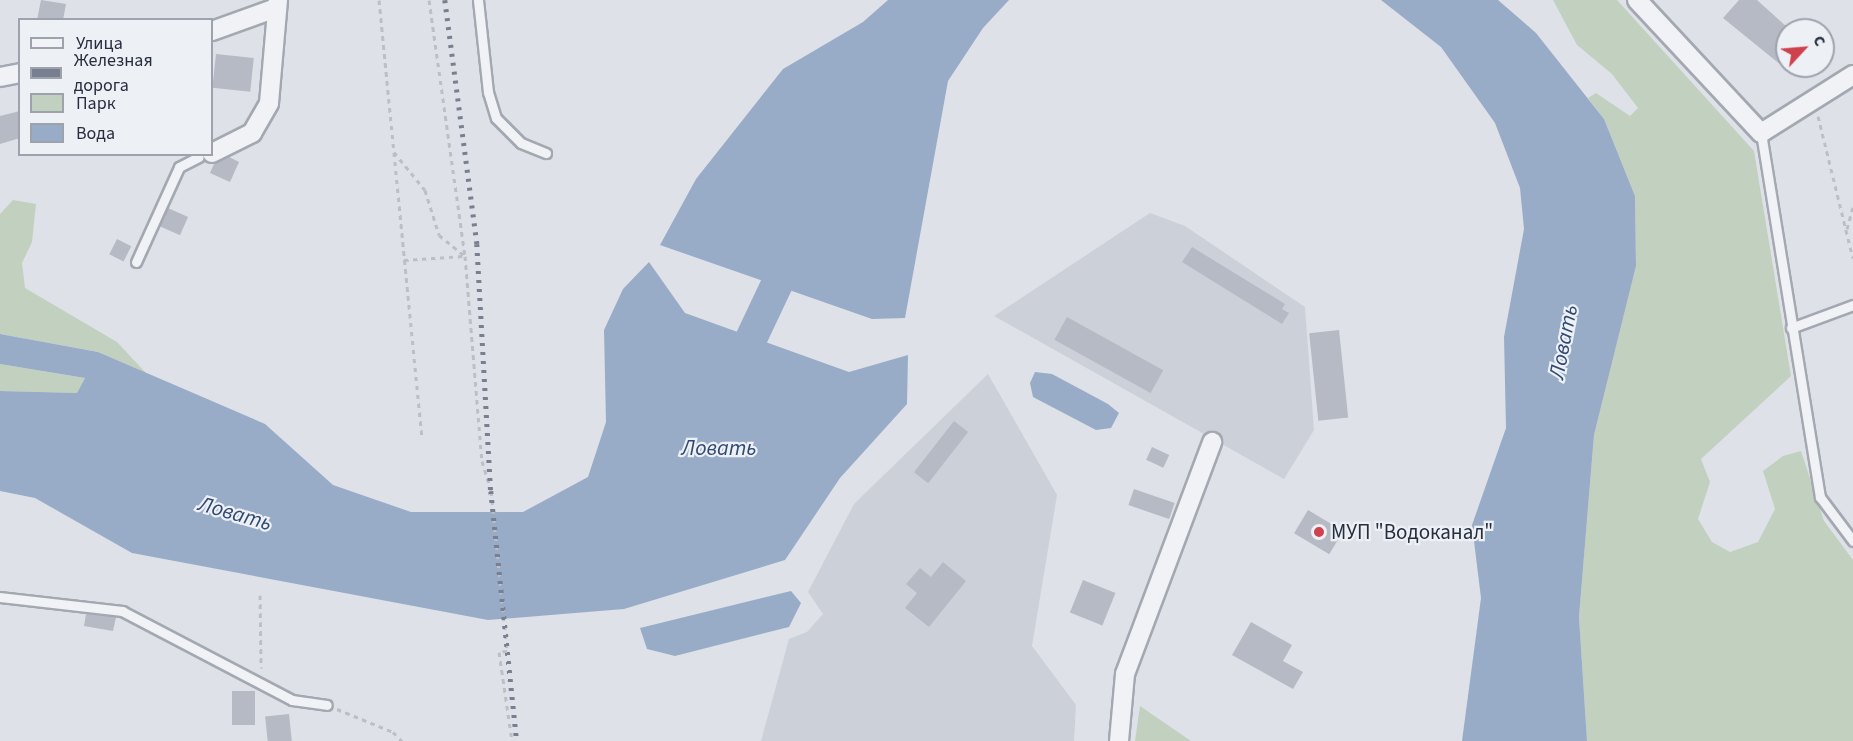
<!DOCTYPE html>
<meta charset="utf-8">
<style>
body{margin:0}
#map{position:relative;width:1853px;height:741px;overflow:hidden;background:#dee1e7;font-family:"Source Sans 3",sans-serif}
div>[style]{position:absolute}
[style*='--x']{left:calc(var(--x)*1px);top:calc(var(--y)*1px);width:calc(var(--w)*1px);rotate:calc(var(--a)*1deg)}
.built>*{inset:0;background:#ccd0d9}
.green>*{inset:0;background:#c2d1bf}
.water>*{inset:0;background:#98acc8}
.river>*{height:32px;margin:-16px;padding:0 16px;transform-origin:16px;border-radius:16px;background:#98acc8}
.building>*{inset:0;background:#b5bac4;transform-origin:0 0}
.path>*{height:3px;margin-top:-1.5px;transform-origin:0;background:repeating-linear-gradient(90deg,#bcbfc6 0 4.5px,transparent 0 9px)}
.roads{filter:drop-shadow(2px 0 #a3a8b1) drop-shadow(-2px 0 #a3a8b1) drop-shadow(0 2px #a3a8b1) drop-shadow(0 -2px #a3a8b1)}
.lane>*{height:9px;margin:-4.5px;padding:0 4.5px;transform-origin:4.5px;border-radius:4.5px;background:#f0f2f6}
.street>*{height:18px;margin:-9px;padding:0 9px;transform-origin:9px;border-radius:9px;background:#f0f2f6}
.rail>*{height:4.5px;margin-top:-2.25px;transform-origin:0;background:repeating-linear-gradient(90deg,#777f91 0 3px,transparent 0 9px)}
.dots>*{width:16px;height:16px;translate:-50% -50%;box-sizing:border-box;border:3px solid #edf0f5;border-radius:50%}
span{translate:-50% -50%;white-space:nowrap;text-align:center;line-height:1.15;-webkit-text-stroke:4.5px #edf0f5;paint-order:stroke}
.poi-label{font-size:21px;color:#272e3e}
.left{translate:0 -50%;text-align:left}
.water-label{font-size:22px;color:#314a72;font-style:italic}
.legend{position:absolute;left:18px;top:18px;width:195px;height:138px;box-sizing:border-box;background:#edf0f5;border:2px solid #9ea2ac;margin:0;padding:8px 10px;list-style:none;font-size:18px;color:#272e3e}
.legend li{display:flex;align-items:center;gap:12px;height:30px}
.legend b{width:30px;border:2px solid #9ea2ac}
.north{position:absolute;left:1775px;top:18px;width:60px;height:60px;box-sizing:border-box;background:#edf0f5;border:2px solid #9ea2ac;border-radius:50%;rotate:64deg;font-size:16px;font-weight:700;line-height:24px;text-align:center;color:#272e3e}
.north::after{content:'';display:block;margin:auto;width:21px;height:27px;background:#cf414d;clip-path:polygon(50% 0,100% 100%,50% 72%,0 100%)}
</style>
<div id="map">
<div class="built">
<div style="clip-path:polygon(1150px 213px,1185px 226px,1305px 307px,1314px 430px,1284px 479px,994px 316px)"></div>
<div style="clip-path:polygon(988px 374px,1057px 495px,1032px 646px,1076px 705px,1074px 741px,761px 741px,789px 639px,807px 632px,823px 614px,808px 592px,854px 504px)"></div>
</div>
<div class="green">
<div style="clip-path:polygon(1553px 0,1617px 0,1754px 151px,1791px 376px,1701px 459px,1710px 482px,1698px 519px,1712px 542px,1730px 552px,1758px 542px,1775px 509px,1763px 471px,1783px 456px,1801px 451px,1824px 521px,1853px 560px,1853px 741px,1587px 741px,1579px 617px,1594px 435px,1636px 266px,1635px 196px,1604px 119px,1588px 98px,1596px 93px,1630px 116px,1638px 108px,1612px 74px,1577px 45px)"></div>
<div style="clip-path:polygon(13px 200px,36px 204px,32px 242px,22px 263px,25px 288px,117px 342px,146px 373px,98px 352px,0 334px,0 214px)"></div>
<div style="clip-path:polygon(0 364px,85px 378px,77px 393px,0 391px)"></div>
<div style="clip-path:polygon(1140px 706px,1191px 741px,1135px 741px)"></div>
</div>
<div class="water">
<div style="clip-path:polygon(888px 0,1009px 0,983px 28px,948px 81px,905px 318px,872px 319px,660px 245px,696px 179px,783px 69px,863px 22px)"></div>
<div style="clip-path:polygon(1381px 0,1498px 0,1536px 33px,1604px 119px,1635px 196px,1636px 266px,1594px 435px,1579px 617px,1587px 741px,1462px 741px,1481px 598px,1472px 525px,1506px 428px,1504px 337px,1524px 229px,1520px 188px,1495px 123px,1441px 47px)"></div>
<div style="clip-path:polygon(649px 262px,685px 313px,849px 372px,908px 355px,907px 404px,840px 478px,785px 560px,624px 609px,488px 620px,132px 553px,35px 498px,0 491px,0 391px,77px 393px,85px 378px,0 364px,0 334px,98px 352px,265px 424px,333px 485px,411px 512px,523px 512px,588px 477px,606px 422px,604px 330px,623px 289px)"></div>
<div style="clip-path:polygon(1035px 372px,1052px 374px,1108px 404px,1119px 413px,1111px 428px,1096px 430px,1033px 397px,1030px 383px)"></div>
<div style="clip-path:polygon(791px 591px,801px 603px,789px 627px,675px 656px,647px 649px,640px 628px)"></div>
</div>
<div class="river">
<div style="--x:733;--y:377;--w:143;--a:-64.7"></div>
</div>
<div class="building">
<div style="clip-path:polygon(41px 0,66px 4px,63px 20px,37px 20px)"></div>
<div style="clip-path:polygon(1739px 0,1757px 0,1787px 27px,1787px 70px,1723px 18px)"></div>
<div style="left:216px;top:54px;width:38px;height:34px;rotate:6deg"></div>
<div style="clip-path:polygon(20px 111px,20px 138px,0 144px,0 116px)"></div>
<div style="clip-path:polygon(229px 157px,239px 162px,230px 182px,210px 173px,214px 164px)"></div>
<div style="left:168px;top:208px;width:22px;height:20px;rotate:24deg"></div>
<div style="left:117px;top:239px;width:16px;height:17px;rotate:27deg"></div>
<div style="clip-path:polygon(1192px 247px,1285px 304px,1282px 309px,1289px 313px,1282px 324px,1182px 262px)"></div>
<div style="left:1067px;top:317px;width:110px;height:26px;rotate:29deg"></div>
<div style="left:1339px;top:330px;width:88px;height:30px;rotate:84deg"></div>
<div style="left:954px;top:421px;width:18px;height:65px;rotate:38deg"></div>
<div style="left:1152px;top:447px;width:19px;height:14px;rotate:25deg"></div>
<div style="left:1134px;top:489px;width:43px;height:17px;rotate:19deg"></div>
<div style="left:1308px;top:510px;width:41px;height:27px;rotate:31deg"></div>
<div style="clip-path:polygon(943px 562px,966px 581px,929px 627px,905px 608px,917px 593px,906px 584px,920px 568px,931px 577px)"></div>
<div style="left:1083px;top:580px;width:35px;height:35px;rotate:22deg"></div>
<div style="clip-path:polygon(86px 614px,116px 617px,113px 631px,84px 626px)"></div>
<div style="clip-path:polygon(1251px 622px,1292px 645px,1283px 661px,1303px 672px,1293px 689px,1232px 655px)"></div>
<div style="left:232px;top:691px;width:23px;height:34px"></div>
<div style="left:289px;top:714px;width:27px;height:24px;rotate:84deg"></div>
</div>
<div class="path">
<div style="--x:379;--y:0;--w:439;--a:84.4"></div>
<div style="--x:429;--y:0;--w:259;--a:82"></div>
<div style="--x:465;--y:256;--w:206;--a:85.3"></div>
<div style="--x:482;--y:461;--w:31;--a:73"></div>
<div style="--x:491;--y:491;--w:161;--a:84.3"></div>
<div style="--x:507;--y:651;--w:8;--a:173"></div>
<div style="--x:499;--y:652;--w:90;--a:81.7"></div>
<div style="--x:1818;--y:116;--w:146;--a:76.2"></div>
<div style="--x:394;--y:152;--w:49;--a:50.8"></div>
<div style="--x:425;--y:190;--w:47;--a:72.7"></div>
<div style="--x:439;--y:235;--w:32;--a:39"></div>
<div style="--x:1847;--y:229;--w:23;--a:-75"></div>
<div style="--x:404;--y:260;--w:60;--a:-3.8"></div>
<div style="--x:260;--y:595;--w:73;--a:89.2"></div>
<div style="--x:337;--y:709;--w:61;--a:22.3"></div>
<div style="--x:393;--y:732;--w:13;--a:45"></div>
</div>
<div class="roads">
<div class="lane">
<div style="--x:478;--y:0;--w:93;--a:83.8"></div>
<div style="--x:488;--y:92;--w:27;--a:73"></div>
<div style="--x:496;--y:118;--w:35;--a:45"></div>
<div style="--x:521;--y:143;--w:27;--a:22"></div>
<div style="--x:1761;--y:133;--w:369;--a:80.8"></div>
<div style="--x:1820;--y:497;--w:55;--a:53.1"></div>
<div style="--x:136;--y:262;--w:104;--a:-65.6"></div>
<div style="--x:179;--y:167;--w:22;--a:-27"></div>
<div style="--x:1791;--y:328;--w:66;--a:-20.4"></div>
<div style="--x:0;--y:597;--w:123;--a:6.5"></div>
<div style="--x:122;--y:611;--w:192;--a:27.6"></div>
<div style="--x:292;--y:700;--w:35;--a:8"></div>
</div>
<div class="street">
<div style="--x:1637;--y:0;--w:182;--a:47"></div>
<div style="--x:1761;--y:133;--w:109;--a:-32.2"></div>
<div style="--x:212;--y:31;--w:68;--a:-19.8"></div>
<div style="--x:0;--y:77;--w:20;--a:-11"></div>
<div style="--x:212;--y:153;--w:45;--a:-26.6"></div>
<div style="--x:252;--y:133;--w:34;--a:-60"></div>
<div style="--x:269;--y:103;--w:103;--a:-85"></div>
<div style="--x:1119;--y:741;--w:67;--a:-84.9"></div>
<div style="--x:1125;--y:674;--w:248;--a:-69.4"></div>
</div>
</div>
<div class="rail">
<div style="--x:445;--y:0;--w:246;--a:82.5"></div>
<div style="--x:477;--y:244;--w:247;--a:86.8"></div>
<div style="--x:491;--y:491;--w:251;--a:84.1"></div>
</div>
<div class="dots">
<div style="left:1319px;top:532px;background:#cf414d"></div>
</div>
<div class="poi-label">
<span class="left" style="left:1331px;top:532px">МУП "Водоканал"</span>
</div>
<div class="water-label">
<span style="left:1564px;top:342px;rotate:-79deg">Ловать</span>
<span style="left:719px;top:449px">Ловать</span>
<span style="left:235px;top:514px;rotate:16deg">Ловать</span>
</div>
<ul class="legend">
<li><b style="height:8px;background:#f0f2f6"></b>Улица</li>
<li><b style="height:8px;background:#777f91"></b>Железная дорога</li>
<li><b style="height:16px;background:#c2d1bf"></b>Парк</li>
<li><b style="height:16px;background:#98acc8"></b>Вода</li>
</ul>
<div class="north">С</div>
</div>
